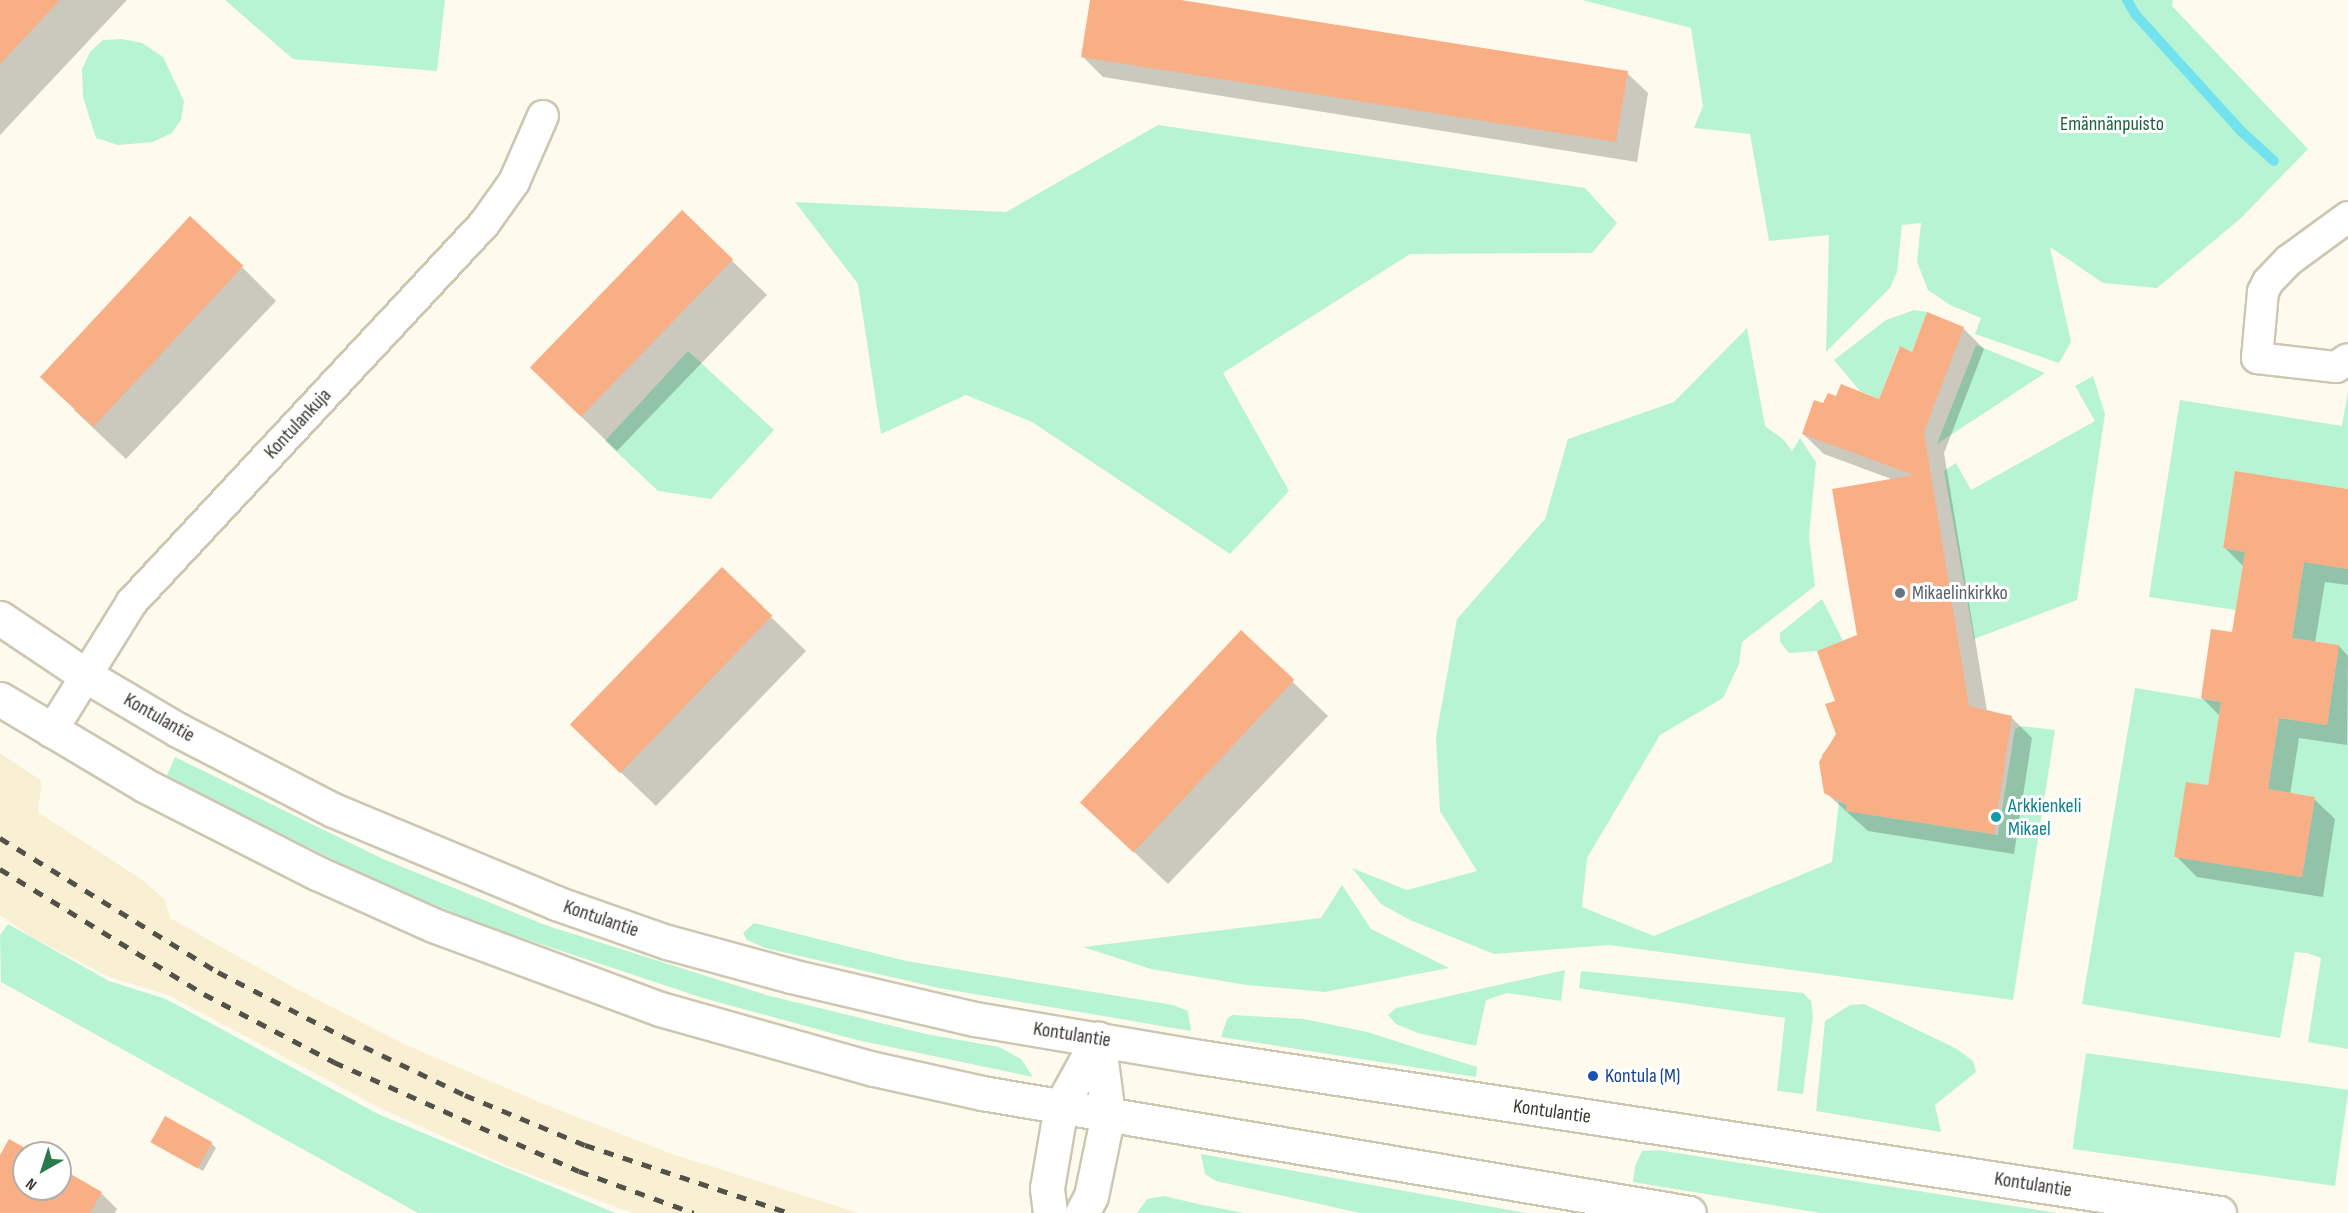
<!DOCTYPE html>
<meta charset="utf-8">
<style>
body{margin:0}
#map{position:relative;width:2348px;height:1213px;overflow:hidden;background:#fefaee;font-family:"Sofia Sans Condensed",sans-serif}
div>[style]{position:absolute}
[style*='--x']{left:calc(var(--x)*1px);top:calc(var(--y)*1px);width:calc(var(--w)*1px);rotate:calc(var(--a)*1deg)}
.built>*{inset:0;background:#f9f0d4}
.green>*{inset:0;background:#b7f4d3;transform-origin:0 0}
.shadow>*{inset:0;background:#0003}
.stream>*{height:10px;margin:-5px;padding:0 5px;transform-origin:5px;border-radius:5px;background:#73e2ef}
.building>*{inset:0;background:#f9af85;transform-origin:0 0}
.roads{filter:drop-shadow(2px 0 #cdc7b2) drop-shadow(-2px 0 #cdc7b2) drop-shadow(0 2px #cdc7b2) drop-shadow(0 -2px #cdc7b2)}
.minor>*{height:30px;margin:-15px;padding:0 15px;transform-origin:15px;border-radius:15px;background:#fff}
.tertiary>*{height:33px;margin:-16.5px;padding:0 16.5px;transform-origin:16.5px;border-radius:16.5px;background:#fff}
.primary>*{height:33px;margin:-16.5px;padding:0 16.5px;transform-origin:16.5px;border-radius:16.5px;background:#fff}
.rail>*{height:4.5px;margin-top:-2.25px;transform-origin:0;background:repeating-linear-gradient(90deg,#535048 0 10px,transparent 0 20px)}
.dots>*{width:16px;height:16px;translate:-50% -50%;box-sizing:border-box;border:3px solid #fff;border-radius:50%}
span{translate:-50% -50%;white-space:nowrap;text-align:center;line-height:1.15;-webkit-text-stroke:6px #fff;paint-order:stroke}
.park-label{font-size:20px;color:#1f5f43}
.street-label{font-size:20px;color:#39362e}
.worship-label{font-size:20px;color:#5b616d}
.left{translate:0 -50%;text-align:left}
.culture-label{font-size:20px;color:#0d838f}
.transit-label{font-size:20px;color:#164399}
.north{position:absolute;left:12px;top:1141px;width:60px;height:60px;box-sizing:border-box;background:#fff;border:2px solid #b0afab;border-radius:50%;rotate:219deg;font-size:16px;font-weight:700;line-height:24px;text-align:center;color:#39362e}
.north::after{content:'';display:block;margin:auto;width:21px;height:27px;background:#287a4b;clip-path:polygon(50% 0,100% 100%,50% 72%,0 100%)}
</style>
<div id="map">
<div class="built">
<div style="clip-path:polygon(0 753px,42px 781px,38px 812px,144px 881px,165px 900px,170px 918px,293px 987px,404px 1044px,539px 1102px,672px 1154px,859px 1213px,632px 1213px,508px 1166px,380px 1108px,168px 995px,109px 977px,33px 938px,0 915px)"></div>
</div>
<div class="green">
<div style="clip-path:polygon(225px 0,445px 0,437px 71px,293px 59px)"></div>
<div style="clip-path:polygon(1582px 0,2173px 0,2172px 6px,2308px 149px,2240px 219px,2157px 288px,2103px 283px,2050px 247px,2071px 342px,2059px 363px,1975px 334px,1981px 318px,1950px 305px,1928px 290px,1917px 262px,1921px 223px,1902px 225px,1897px 272px,1890px 288px,1826px 352px,1829px 235px,1769px 241px,1750px 134px,1694px 128px,1703px 106px,1691px 28px)"></div>
<div style="clip-path:polygon(122px 39px,142px 43px,163px 57px,184px 101px,181px 120px,172px 133px,153px 142px,118px 145px,96px 138px,83px 97px,82px 69px,90px 52px,103px 40px)"></div>
<div style="clip-path:polygon(1158px 125px,1585px 188px,1617px 223px,1592px 253px,1410px 254px,1223px 373px,1289px 491px,1230px 554px,1032px 422px,966px 395px,881px 434px,858px 284px,795px 202px,1006px 212px)"></div>
<div style="clip-path:polygon(1914px 310px,1927px 312px,1912px 352px,1899px 347px,1879px 399px,1860px 391px,1834px 360px,1886px 320px)"></div>
<div style="clip-path:polygon(1747px 328px,1765px 426px,1784px 440px,1792px 451px,1800px 438px,1816px 462px,1809px 536px,1815px 586px,1742px 642px,1739px 664px,1723px 698px,1660px 735px,1587px 858px,1582px 907px,1654px 936px,1832px 862px,1839px 802px,1847px 805px,1846px 811px,1998px 835px,2015px 729px,2021px 726px,2055px 730px,2013px 1000px,1609px 945px,1494px 954px,1410px 920px,1381px 904px,1352px 868px,1407px 890px,1477px 871px,1440px 811px,1436px 737px,1457px 619px,1545px 519px,1568px 439px,1674px 402px)"></div>
<div style="clip-path:polygon(1976px 345px,2045px 373px,1937px 444px)"></div>
<div style="clip-path:polygon(688px 351px,774px 430px,711px 499px,658px 491px,605px 441px)"></div>
<div style="clip-path:polygon(2093px 376px,2105px 414px,2077px 600px,1974px 639px,1944px 471px,1956px 463px,1971px 490px,2095px 421px,2075px 386px)"></div>
<div style="clip-path:polygon(2348px 391px,2348px 489px,2235px 472px,2223px 548px,2245px 552px,2236px 610px,2149px 597px,2180px 400px,2342px 426px)"></div>
<div style="clip-path:polygon(2304px 562px,2348px 569px,2348px 1049px,2308px 1042px,2321px 958px,2307px 953px,2295px 952px,2280px 1038px,2082px 1004px,2135px 688px,2221px 702px,2208px 785px,2174px 857px,2302px 877px,2315px 797px,2268px 789px,2279px 718px,2327px 725px,2339px 645px,2292px 638px)"></div>
<div style="clip-path:polygon(1822px 599px,1843px 641px,1817px 651px,1789px 653px,1780px 642px,1780px 633px)"></div>
<div style="clip-path:polygon(175px 757px,383px 859px,545px 925px,766px 995px,926px 1034px,999px 1047px,1021px 1059px,1033px 1077px,857px 1040px,703px 998px,486px 926px,379px 882px,166px 777px)"></div>
<div style="clip-path:polygon(1342px 885px,1371px 929px,1449px 968px,1325px 992px,1247px 985px,1151px 969px,1083px 947px,1321px 918px)"></div>
<div style="clip-path:polygon(754px 923px,906px 961px,1173px 1005px,1188px 1011px,1191px 1031px,939px 988px,765px 948px,747px 940px,743px 933px)"></div>
<div style="clip-path:polygon(8px 924px,109px 981px,166px 999px,378px 1114px,615px 1213px,418px 1213px,1px 982px,0 935px)"></div>
<div style="clip-path:polygon(1565px 970px,1561px 1001px,1507px 993px,1486px 1000px,1476px 1046px,1418px 1033px,1396px 1024px,1388px 1015px,1396px 1008px)"></div>
<div style="clip-path:polygon(1581px 971px,1803px 993px,1811px 1001px,1813px 1016px,1803px 1094px,1777px 1091px,1785px 1018px,1583px 989px,1579px 988px)"></div>
<div style="clip-path:polygon(1864px 1004px,1957px 1049px,1973px 1061px,1976px 1072px,1935px 1105px,1941px 1132px,1816px 1111px,1825px 1021px,1850px 1005px)"></div>
<div style="clip-path:polygon(1232px 1015px,1304px 1019px,1367px 1032px,1477px 1067px,1476px 1077px,1221px 1037px,1227px 1019px)"></div>
<div style="left:2086px;top:1053px;width:265px;height:97px;rotate:8deg"></div>
<div style="clip-path:polygon(1658px 1150px,2057px 1213px,1821px 1213px,1633px 1182px,1635px 1166px,1642px 1151px)"></div>
<div style="clip-path:polygon(1201px 1154px,1526px 1213px,1360px 1213px,1216px 1181px,1205px 1174px)"></div>
<div style="clip-path:polygon(1164px 1196px,1198px 1204px,1244px 1213px,1137px 1213px,1147px 1199px)"></div>
</div>
<div class="shadow">
<div style="clip-path:polygon(0 0,127px 0,0 135px)"></div>
<div style="clip-path:polygon(1091px 0,1171px 0,1627px 73px,1648px 93px,1637px 162px,1103px 77px,1082px 56px)"></div>
<div style="clip-path:polygon(682px 212px,767px 295px,617px 451px,567px 403px)"></div>
<div style="clip-path:polygon(242px 267px,276px 301px,126px 459px,74px 410px)"></div>
<div style="clip-path:polygon(1963px 328px,1984px 349px,1944px 453px,1987px 711px,2011px 717px,2032px 738px,2014px 854px,1868px 831px,1825px 792px,1822px 755px,1838px 734px,1837px 702px,1858px 636px,1894px 480px,1824px 454px,1803px 434px,1823px 405px,1837px 398px,1880px 401px,1912px 354px)"></div>
<div style="clip-path:polygon(2348px 491px,2348px 585px,2325px 582px,2315px 643px,2339px 646px,2348px 656px,2347px 745px,2299px 738px,2290px 795px,2314px 799px,2335px 819px,2323px 897px,2197px 877px,2176px 856px,2209px 787px,2220px 716px,2202px 698px,2234px 634px,2244px 567px,2225px 548px)"></div>
<div style="clip-path:polygon(771px 617px,806px 651px,656px 806px,607px 759px)"></div>
<div style="clip-path:polygon(1241px 632px,1328px 716px,1168px 884px,1116px 835px)"></div>
<div style="clip-path:polygon(10px 1141px,31px 1153px,24px 1153px,24px 1189px,60px 1189px,60px 1170px,101px 1193px,117px 1209px,115px 1213px,0 1213px,0 1158px)"></div>
<div style="clip-path:polygon(153px 1142px,211px 1143px,216px 1148px,203px 1171px)"></div>
</div>
<div class="stream">
<div style="--x:2127;--y:0;--w:16;--a:60"></div>
<div style="--x:2135;--y:14;--w:159;--a:47.8"></div>
<div style="--x:2242;--y:132;--w:43;--a:42.2"></div>
</div>
<div class="building">
<div style="clip-path:polygon(0 0,60px 0,0 64px)"></div>
<div style="clip-path:polygon(1090px 0,1181px 0,1628px 71px,1616px 142px,1081px 57px)"></div>
<div style="left:682px;top:210px;width:71px;height:219px;rotate:44deg"></div>
<div style="left:190px;top:216px;width:73px;height:220px;rotate:43deg"></div>
<div style="clip-path:polygon(1927px 312px,1964px 327px,1924px 432px,1969px 706px,2012px 716px,1994px 834px,1846px 811px,1847px 805px,1824px 793px,1819px 762px,1836px 734px,1825px 704px,1835px 701px,1817px 651px,1857px 635px,1832px 489px,1914px 475px,1802px 434px,1814px 400px,1823px 403px,1828px 393px,1836px 396px,1841px 384px,1879px 399px,1900px 346px,1912px 352px)"></div>
<div style="clip-path:polygon(2235px 471px,2348px 489px,2348px 569px,2304px 562px,2292px 638px,2339px 645px,2327px 725px,2279px 718px,2268px 789px,2315px 797px,2302px 877px,2174px 857px,2186px 782px,2208px 785px,2221px 702px,2201px 698px,2211px 629px,2232px 632px,2245px 552px,2223px 548px)"></div>
<div style="left:722px;top:567px;width:70px;height:219px;rotate:44deg"></div>
<div style="left:1241px;top:630px;width:73px;height:236px;rotate:43deg"></div>
<div style="left:165px;top:1116px;width:54px;height:30px;rotate:29deg"></div>
<div style="clip-path:polygon(9px 1139px,34px 1153px,24px 1153px,24px 1189px,60px 1189px,60px 1168px,102px 1192px,90px 1213px,0 1213px,0 1155px)"></div>
</div>
<div class="roads">
<div class="minor">
<div style="--x:2348;--y:217;--w:73;--a:143.9"></div>
<div style="--x:2289;--y:260;--w:30;--a:134"></div>
<div style="--x:2268;--y:282;--w:11;--a:117"></div>
<div style="--x:2263;--y:292;--w:66;--a:95.2"></div>
<div style="--x:2257;--y:358;--w:80;--a:6.5"></div>
<div style="--x:2336;--y:367;--w:14;--a:-34"></div>
<div style="--x:51;--y:732;--w:153;--a:-58.1"></div>
<div style="--x:132;--y:602;--w:517;--a:-47.04"></div>
<div style="--x:484;--y:224;--w:52;--a:-54.5"></div>
<div style="--x:514;--y:182;--w:72;--a:-66.3"></div>
</div>
<div class="tertiary">
<div style="--x:1050;--y:1213;--w:25;--a:-97"></div>
<div style="--x:1047;--y:1188;--w:83;--a:-80.3"></div>
<div style="--x:1061;--y:1106;--w:77;--a:-61.1"></div>
<div style="--x:1082;--y:1213;--w:19;--a:-62"></div>
<div style="--x:1091;--y:1196;--w:84;--a:-78.3"></div>
<div style="--x:1108;--y:1114;--w:76;--a:-97.6"></div>
</div>
<div class="primary">
<div style="--x:0;--y:618;--w:102;--a:33.8"></div>
<div style="--x:85;--y:675;--w:108;--a:30.6"></div>
<div style="--x:178;--y:730;--w:174;--a:27.3"></div>
<div style="--x:333;--y:810;--w:242;--a:22.6"></div>
<div style="--x:556;--y:903;--w:118;--a:19.4"></div>
<div style="--x:667;--y:942;--w:129;--a:15.3"></div>
<div style="--x:791;--y:976;--w:189;--a:13.2"></div>
<div style="--x:975;--y:1019;--w:228;--a:9.6"></div>
<div style="--x:1200;--y:1057;--w:1031;--a:8.7"></div>
<div style="--x:0;--y:699;--w:168;--a:30.8"></div>
<div style="--x:144;--y:785;--w:194;--a:27"></div>
<div style="--x:317;--y:873;--w:127;--a:24.1"></div>
<div style="--x:433;--y:925;--w:242;--a:20.3"></div>
<div style="--x:660;--y:1009;--w:222;--a:15.7"></div>
<div style="--x:874;--y:1069;--w:111;--a:12.5"></div>
<div style="--x:982;--y:1093;--w:717;--a:9.63"></div>
</div>
</div>
<div class="rail">
<div style="--x:0;--y:838;--w:256;--a:31.6"></div>
<div style="--x:218;--y:972;--w:144;--a:27.3"></div>
<div style="--x:346;--y:1038;--w:132;--a:25.6"></div>
<div style="--x:465;--y:1095;--w:130;--a:22.6"></div>
<div style="--x:585;--y:1145;--w:215;--a:18.4"></div>
<div style="--x:0;--y:869;--w:239;--a:31.5"></div>
<div style="--x:204;--y:994;--w:147;--a:27.6"></div>
<div style="--x:334;--y:1062;--w:268;--a:24"></div>
<div style="--x:579;--y:1171;--w:122;--a:20.1"></div>
</div>
<div class="dots">
<div style="left:1900px;top:593px;background:#6b7280"></div>
<div style="left:1996px;top:817px;background:#0f9aa8"></div>
<div style="left:1593px;top:1076px;background:#1a4fb4"></div>
</div>
<div class="park-label">
<span style="left:2112px;top:124px">Emännänpuisto</span>
</div>
<div class="street-label">
<span style="left:298px;top:424px;rotate:-47deg">Kontulankuja</span>
<span style="left:159px;top:718px;rotate:30deg">Kontulantie</span>
<span style="left:601px;top:919px;rotate:19deg">Kontulantie</span>
<span style="left:1072px;top:1035px;rotate:9deg">Kontulantie</span>
<span style="left:1552px;top:1112px;rotate:8deg">Kontulantie</span>
<span style="left:2033px;top:1185px;rotate:9deg">Kontulantie</span>
</div>
<div class="worship-label">
<span class="left" style="left:1912px;top:593px">Mikaelinkirkko</span>
</div>
<div class="culture-label">
<span class="left" style="left:2008px;top:818px">Arkkienkeli<br>Mikael</span>
</div>
<div class="transit-label">
<span class="left" style="left:1605px;top:1076px">Kontula (M)</span>
</div>
<div class="north">N</div>
</div>
